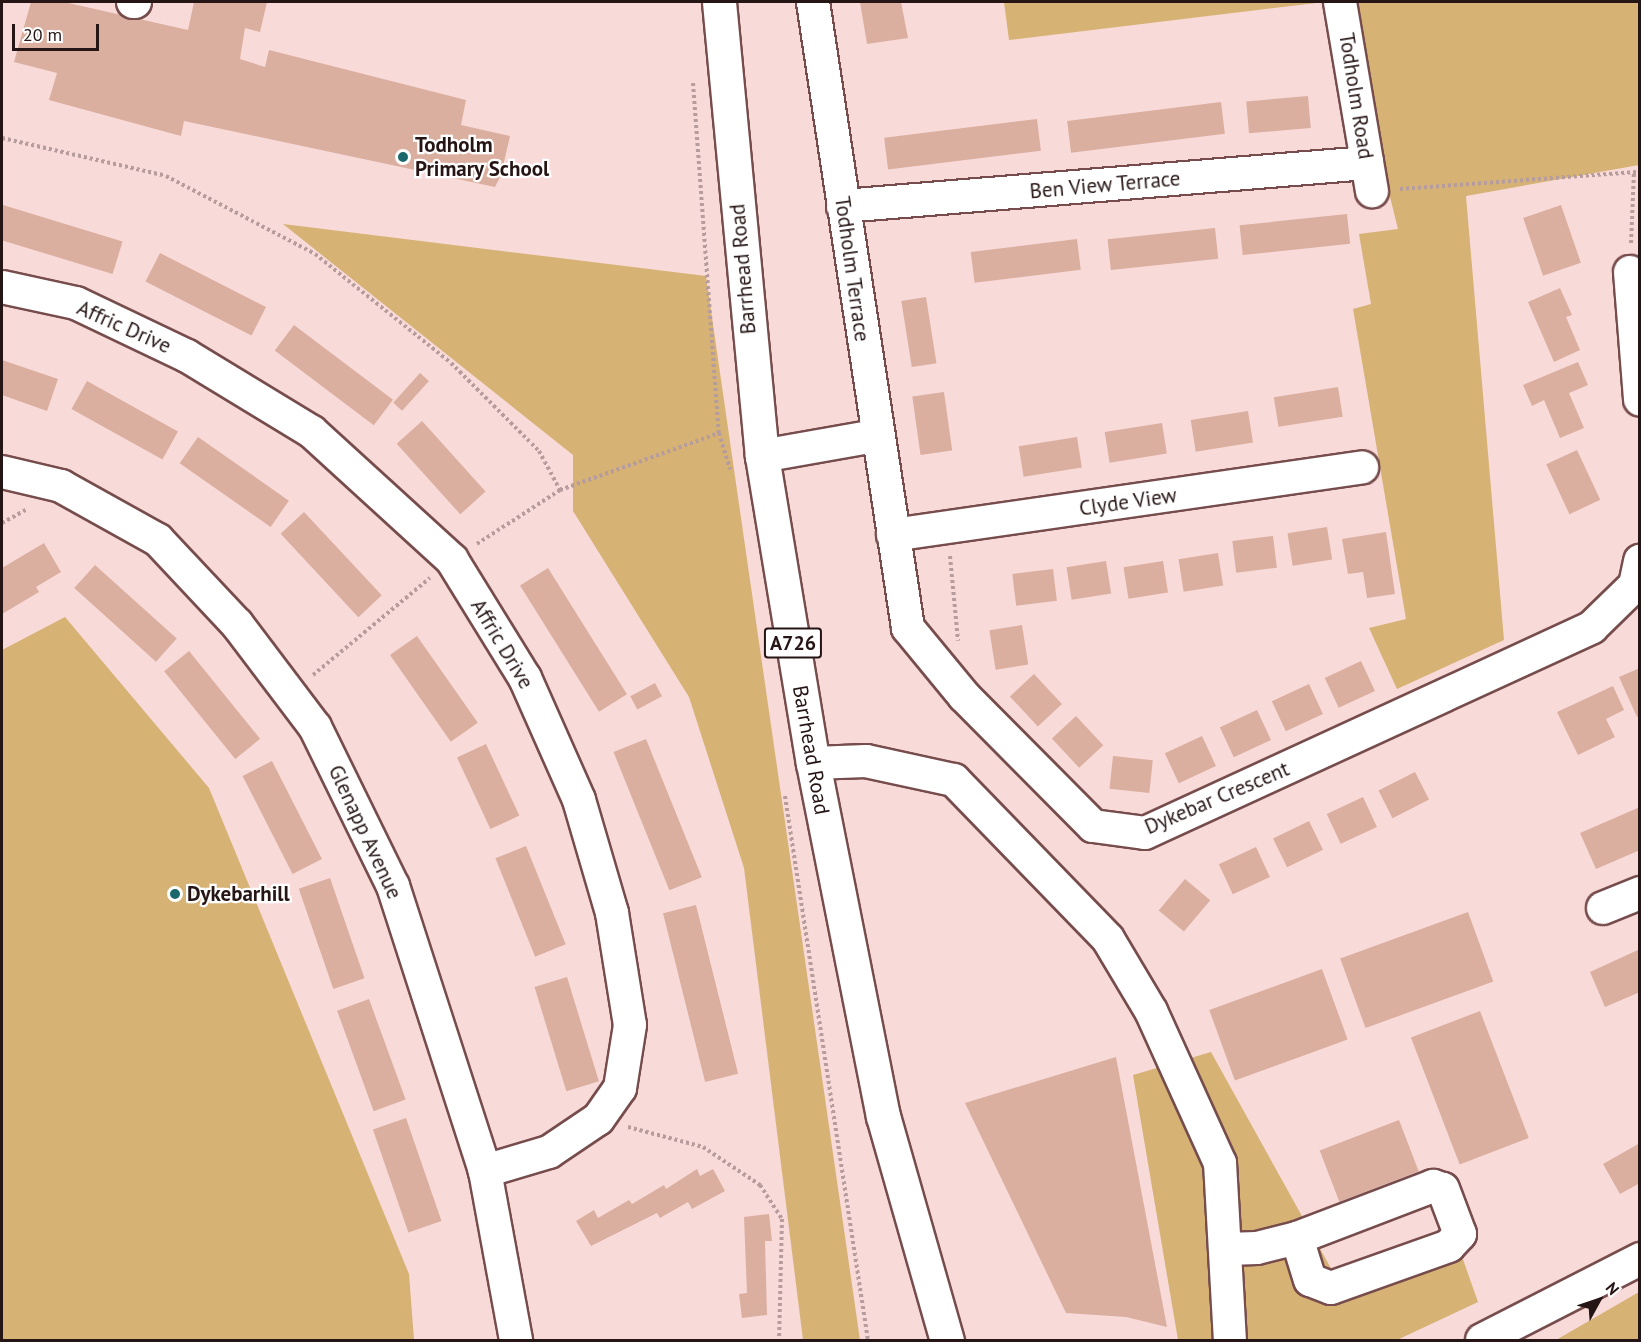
<!DOCTYPE html>
<style>
body{margin:0}
#map{position:relative;width:1641px;height:1342px;overflow:hidden;background:#f8dad9;font-family:"PT Sans",sans-serif}
div>[style]{position:absolute}
[style*='--x']{left:calc(var(--x)*1px);top:calc(var(--y)*1px);width:calc(var(--w)*1px);rotate:calc(var(--a)*1deg)}
.green>*{inset:0;background:#d6b275}
.building>*{inset:0;background:#dbaf9f;transform-origin:0 0}
.path>*{height:4px;margin-top:-2px;transform-origin:0;background:repeating-linear-gradient(90deg,#b69c9c 0 3px,transparent 0 6px)}
.roads{filter:drop-shadow(2px 0 #764d4c) drop-shadow(-2px 0 #764d4c) drop-shadow(0 2px #764d4c) drop-shadow(0 -2px #764d4c)}
.minor>*{height:32px;margin:-16px;padding:0 16px;transform-origin:16px;border-radius:16px;background:#fff}
.major>*{height:33px;margin:-16.5px;padding:0 16.5px;transform-origin:16.5px;border-radius:16.5px;background:#fff}
.dots>*{width:16px;height:16px;translate:-50% -50%;box-sizing:border-box;border:3px solid #fff;border-radius:50%}
span{translate:-50% -50%;white-space:nowrap;text-align:center;line-height:1.15;-webkit-text-stroke:4.5px #fff;paint-order:stroke}
.shield-label span{padding:2px 4px;background:#fff;border:2px solid;border-radius:4px;-webkit-text-stroke-width:0}
.shield-label{font-size:20px;color:#261515;font-weight:700}
.street-label{font-size:21px;color:#261515}
.poi-label{font-size:21px;color:#261515;font-weight:700}
.left{translate:0 -50%;text-align:left}
.frame{position:absolute;inset:0;border:3px solid #261515;pointer-events:none}
.north{position:absolute;left:1569px;top:1270px;width:60px;height:60px;-webkit-text-stroke:4px #fff;paint-order:stroke;rotate:50deg;font-size:16px;font-weight:700;line-height:24px;text-align:center;color:#261515}
.north::after{content:'';display:block;margin:auto;width:21px;height:27px;background:#261515;clip-path:polygon(50% 0,100% 100%,50% 72%,0 100%)}
.scale{position:absolute;left:12px;top:24px;width:87px;height:27px;box-sizing:border-box;border:3px solid #261515;border-top:0;padding-left:8px;font-size:18px;line-height:21px;white-space:nowrap;color:#261515;-webkit-text-stroke:4px #fff;paint-order:stroke}
</style>
<div id="map">
<div class="green">
<div style="clip-path:polygon(1004px 2px,1325px 2px,1009px 40px)"></div>
<div style="clip-path:polygon(1355px 2px,1639px 2px,1639px 165px,1466px 196px,1504px 640px,1397px 689px,1369px 628px,1406px 619px,1353px 309px,1371px 304px,1359px 234px,1398px 229px,1386px 181px)"></div>
<div style="clip-path:polygon(283px 224px,706px 276px,860px 1340px,803px 1340px,744px 868px,689px 697px,573px 511px,573px 455px)"></div>
<div style="clip-path:polygon(65px 617px,209px 788px,409px 1274px,414px 1340px,2px 1340px,2px 650px)"></div>
<div style="clip-path:polygon(1211px 1052px,1333px 1272px,1454px 1234px,1478px 1302px,1397px 1340px,1178px 1340px,1133px 1075px)"></div>
<div style="clip-path:polygon(1639px 1292px,1639px 1340px,1556px 1340px)"></div>
</div>
<div class="building">
<div style="clip-path:polygon(31px 2px,64px 2px,188px 30px,194px 2px,267px 2px,260px 32px,245px 28px,240px 59px,265px 67px,269px 50px,466px 100px,461px 125px,510px 136px,501px 175px,495px 187px,184px 121px,181px 136px,49px 100px,57px 73px,14px 62px)"></div>
<div style="clip-path:polygon(860px 2px,901px 2px,908px 38px,867px 44px)"></div>
<div style="left:1308px;top:96px;width:32px;height:62px;rotate:85deg"></div>
<div style="left:1221px;top:102px;width:32px;height:155px;rotate:83deg"></div>
<div style="left:1037px;top:119px;width:32px;height:154px;rotate:83deg"></div>
<div style="left:3px;top:205px;width:125px;height:34px;rotate:17deg"></div>
<div style="left:1561px;top:205px;width:61px;height:40px;rotate:71deg"></div>
<div style="left:1347px;top:214px;width:30px;height:108px;rotate:84deg"></div>
<div style="left:1215px;top:228px;width:31px;height:108px;rotate:84deg"></div>
<div style="left:1077px;top:239px;width:31px;height:107px;rotate:83deg"></div>
<div style="left:160px;top:253px;width:119px;height:32px;rotate:27deg"></div>
<div style="clip-path:polygon(1560px 288px,1572px 315px,1566px 317px,1580px 350px,1554px 362px,1528px 302px)"></div>
<div style="left:926px;top:297px;width:67px;height:25px;rotate:81deg"></div>
<div style="left:294px;top:325px;width:124px;height:32px;rotate:37deg"></div>
<div style="clip-path:polygon(2px 360px,58px 379px,47px 411px,2px 395px)"></div>
<div style="clip-path:polygon(1578px 362px,1588px 385px,1569px 393px,1584px 428px,1560px 438px,1544px 400px,1532px 406px,1523px 385px)"></div>
<div style="left:420px;top:373px;width:12px;height:40px;rotate:42deg"></div>
<div style="left:87px;top:381px;width:104px;height:32px;rotate:29deg"></div>
<div style="left:1338px;top:387px;width:30px;height:65px;rotate:81deg"></div>
<div style="left:944px;top:392px;width:59px;height:32px;rotate:82deg"></div>
<div style="left:1248px;top:411px;width:32px;height:58px;rotate:81deg"></div>
<div style="left:422px;top:421px;width:95px;height:34px;rotate:48deg"></div>
<div style="left:1162px;top:423px;width:31px;height:58px;rotate:81deg"></div>
<div style="left:198px;top:437px;width:111px;height:32px;rotate:35deg"></div>
<div style="left:1077px;top:437px;width:31px;height:59px;rotate:81deg"></div>
<div style="left:1577px;top:450px;width:55px;height:34px;rotate:65deg"></div>
<div style="left:304px;top:512px;width:114px;height:32px;rotate:47deg"></div>
<div style="left:1327px;top:527px;width:33px;height:40px;rotate:81deg"></div>
<div style="clip-path:polygon(1386px 532px,1395px 594px,1367px 598px,1363px 572px,1348px 574px,1342px 539px)"></div>
<div style="left:1273px;top:536px;width:32px;height:41px;rotate:83deg"></div>
<div style="clip-path:polygon(44px 543px,61px 572px,36px 587px,39px 592px,2px 614px,2px 568px)"></div>
<div style="left:1218px;top:553px;width:33px;height:40px;rotate:81deg"></div>
<div style="left:1106px;top:561px;width:33px;height:40px;rotate:81deg"></div>
<div style="left:1163px;top:561px;width:32px;height:40px;rotate:81deg"></div>
<div style="left:95px;top:565px;width:110px;height:31px;rotate:42deg"></div>
<div style="left:548px;top:568px;width:149px;height:33px;rotate:58deg"></div>
<div style="left:1053px;top:569px;width:32px;height:41px;rotate:83deg"></div>
<div style="left:1022px;top:625px;width:40px;height:33px;rotate:81deg"></div>
<div style="left:417px;top:636px;width:106px;height:33px;rotate:55deg"></div>
<div style="left:189px;top:651px;width:113px;height:32px;rotate:51deg"></div>
<div style="left:1361px;top:661px;width:33px;height:40px;rotate:65deg"></div>
<div style="clip-path:polygon(1640px 668px,1640px 716px,1637px 717px,1619px 677px)"></div>
<div style="left:1034px;top:674px;width:41px;height:33px;rotate:47deg"></div>
<div style="left:655px;top:683px;width:15px;height:28px;rotate:62deg"></div>
<div style="left:1309px;top:684px;width:33px;height:41px;rotate:65deg"></div>
<div style="clip-path:polygon(1613px 686px,1624px 710px,1606px 719px,1615px 737px,1578px 755px,1557px 712px)"></div>
<div style="left:1257px;top:710px;width:33px;height:41px;rotate:65deg"></div>
<div style="left:1076px;top:716px;width:40px;height:33px;rotate:47deg"></div>
<div style="left:1202px;top:736px;width:33px;height:41px;rotate:65deg"></div>
<div style="left:646px;top:739px;width:149px;height:35px;rotate:68deg"></div>
<div style="left:486px;top:744px;width:79px;height:32px;rotate:65deg"></div>
<div style="left:1113px;top:756px;width:40px;height:33px;rotate:6deg"></div>
<div style="left:272px;top:761px;width:110px;height:33px;rotate:63deg"></div>
<div style="left:1415px;top:772px;width:31px;height:41px;rotate:63deg"></div>
<div style="left:1363px;top:797px;width:33px;height:40px;rotate:65deg"></div>
<div style="clip-path:polygon(1640px 807px,1640px 850px,1596px 869px,1580px 833px)"></div>
<div style="left:1309px;top:821px;width:32px;height:40px;rotate:64deg"></div>
<div style="left:526px;top:846px;width:106px;height:33px;rotate:68deg"></div>
<div style="left:1256px;top:847px;width:33px;height:41px;rotate:65deg"></div>
<div style="left:330px;top:878px;width:106px;height:33px;rotate:71deg"></div>
<div style="left:1185px;top:879px;width:33px;height:41px;rotate:40deg"></div>
<div style="left:696px;top:905px;width:174px;height:34px;rotate:76deg"></div>
<div style="left:1468px;top:912px;width:74px;height:136px;rotate:70deg"></div>
<div style="clip-path:polygon(1640px 949px,1640px 992px,1605px 1007px,1590px 972px)"></div>
<div style="left:1322px;top:969px;width:75px;height:120px;rotate:70deg"></div>
<div style="left:567px;top:977px;width:109px;height:34px;rotate:73deg"></div>
<div style="left:369px;top:999px;width:107px;height:34px;rotate:70deg"></div>
<div style="left:1480px;top:1011px;width:136px;height:74px;rotate:69deg"></div>
<div style="clip-path:polygon(1116px 1057px,1167px 1327px,1126px 1317px,1066px 1313px,965px 1103px)"></div>
<div style="left:406px;top:1118px;width:109px;height:35px;rotate:71deg"></div>
<div style="left:1399px;top:1120px;width:55px;height:85px;rotate:69deg"></div>
<div style="clip-path:polygon(1640px 1143px,1640px 1183px,1620px 1194px,1603px 1164px)"></div>
<div style="clip-path:polygon(697px 1169px,700px 1176px,713px 1169px,725px 1191px,692px 1209px,688px 1202px,660px 1218px,657px 1213px,591px 1246px,576px 1221px,594px 1210px,598px 1218px,629px 1200px,632px 1204px,664px 1185px,666px 1189px)"></div>
<div style="clip-path:polygon(769px 1214px,772px 1241px,765px 1241px,767px 1315px,742px 1318px,739px 1294px,747px 1293px,744px 1217px)"></div>
</div>
<div class="path">
<div style="--x:693;--y:83;--w:351;--a:85.8"></div>
<div style="--x:719;--y:433;--w:38;--a:73"></div>
<div style="--x:2;--y:138;--w:168;--a:13"></div>
<div style="--x:166;--y:176;--w:168;--a:27.6"></div>
<div style="--x:315;--y:254;--w:174;--a:38.7"></div>
<div style="--x:451;--y:363;--w:124;--a:45"></div>
<div style="--x:539;--y:451;--w:44;--a:61.7"></div>
<div style="--x:560;--y:490;--w:99;--a:147"></div>
<div style="--x:1400;--y:189;--w:241;--a:-4.1"></div>
<div style="--x:1631;--y:243;--w:71;--a:-87.6"></div>
<div style="--x:560;--y:490;--w:169;--a:-19.7"></div>
<div style="--x:2;--y:523;--w:29;--a:-29"></div>
<div style="--x:950;--y:556;--w:85;--a:84.6"></div>
<div style="--x:313;--y:675;--w:152;--a:-39.7"></div>
<div style="--x:785;--y:796;--w:550;--a:81.33"></div>
<div style="--x:628;--y:1127;--w:78;--a:14.9"></div>
<div style="--x:703;--y:1147;--w:69;--a:33.7"></div>
<div style="--x:760;--y:1185;--w:40;--a:57.1"></div>
<div style="--x:782;--y:1219;--w:121;--a:91.4"></div>
</div>
<div class="roads">
<div class="minor">
<div style="--x:133;--y:2;--w:2;--a:0"></div>
<div style="--x:813;--y:2;--w:633;--a:81.37"></div>
<div style="--x:908;--y:628;--w:88;--a:50.5"></div>
<div style="--x:964;--y:696;--w:183;--a:45.2"></div>
<div style="--x:1093;--y:826;--w:52;--a:7.7"></div>
<div style="--x:1145;--y:833;--w:492;--a:-24.7"></div>
<div style="--x:1592;--y:627;--w:60;--a:-44.3"></div>
<div style="--x:1635;--y:585;--w:25;--a:-78"></div>
<div style="--x:1340;--y:2;--w:192;--a:80.4"></div>
<div style="--x:843;--y:206;--w:526;--a:-4.69"></div>
<div style="--x:1630;--y:272;--w:128;--a:85.5"></div>
<div style="--x:2;--y:287;--w:76;--a:12.2"></div>
<div style="--x:76;--y:303;--w:123;--a:25.5"></div>
<div style="--x:187;--y:356;--w:146;--a:31.3"></div>
<div style="--x:312;--y:432;--w:190;--a:42.4"></div>
<div style="--x:452;--y:560;--w:139;--a:58.3"></div>
<div style="--x:525;--y:678;--w:133;--a:66.1"></div>
<div style="--x:579;--y:800;--w:118;--a:73.7"></div>
<div style="--x:612;--y:913;--w:113;--a:80.9"></div>
<div style="--x:630;--y:1025;--w:64;--a:99"></div>
<div style="--x:620;--y:1088;--w:38;--a:125"></div>
<div style="--x:598;--y:1119;--w:59;--a:146"></div>
<div style="--x:549;--y:1152;--w:67;--a:163.5"></div>
<div style="--x:762;--y:456;--w:116;--a:-10"></div>
<div style="--x:2;--y:472;--w:61;--a:13.3"></div>
<div style="--x:61;--y:486;--w:111;--a:29.1"></div>
<div style="--x:158;--y:540;--w:115;--a:46.8"></div>
<div style="--x:237;--y:624;--w:129;--a:52.9"></div>
<div style="--x:315;--y:727;--w:177;--a:63.9"></div>
<div style="--x:393;--y:886;--w:299;--a:72.1"></div>
<div style="--x:485;--y:1171;--w:172;--a:79.6"></div>
<div style="--x:893;--y:535;--w:474;--a:-8.2"></div>
<div style="--x:813;--y:763;--w:53;--a:-2.2"></div>
<div style="--x:866;--y:761;--w:90;--a:12.2"></div>
<div style="--x:954;--y:780;--w:221;--a:45.9"></div>
<div style="--x:1108;--y:939;--w:84;--a:59.2"></div>
<div style="--x:1151;--y:1011;--w:167;--a:65.6"></div>
<div style="--x:1220;--y:1163;--w:177;--a:86.8"></div>
<div style="--x:1603;--y:908;--w:40;--a:-22"></div>
<div style="--x:1227;--y:1249;--w:30;--a:-2"></div>
<div style="--x:1257;--y:1248;--w:41;--a:-14"></div>
<div style="--x:1297;--y:1238;--w:146;--a:-20.9"></div>
<div style="--x:1433;--y:1186;--w:10;--a:17"></div>
<div style="--x:1443;--y:1189;--w:48;--a:69.3"></div>
<div style="--x:1460;--y:1234;--w:16;--a:133"></div>
<div style="--x:1449;--y:1246;--w:125;--a:160.4"></div>
<div style="--x:1331;--y:1288;--w:22;--a:-159"></div>
<div style="--x:1310;--y:1280;--w:44;--a:-107.2"></div>
<div style="--x:1482;--y:1340;--w:178;--a:-27.1"></div>
</div>
<div class="major">
<div style="--x:719;--y:2;--w:456;--a:84.6"></div>
<div style="--x:762;--y:456;--w:311;--a:80.6"></div>
<div style="--x:813;--y:763;--w:360;--a:78.8"></div>
<div style="--x:883;--y:1116;--w:233;--a:74.1"></div>
</div>
</div>
<div class="dots">
<div style="left:403px;top:157px;background:#1b686c"></div>
<div style="left:175px;top:894px;background:#1b686c"></div>
</div>
<div class="shield-label">
<span style="left:793px;top:643px">A726</span>
</div>
<div class="street-label">
<span style="left:1356px;top:96px;rotate:81deg">Todholm Road</span>
<span style="left:1105px;top:185px;rotate:-5deg">Ben View Terrace</span>
<span style="left:743px;top:269px;rotate:-95deg">Barrhead Road</span>
<span style="left:852px;top:269px;rotate:82deg">Todholm Terrace</span>
<span style="left:124px;top:327px;rotate:24deg">Affric Drive</span>
<span style="left:1128px;top:502px;rotate:-8deg">Clyde View</span>
<span style="left:502px;top:644px;rotate:59deg">Affric Drive</span>
<span style="left:811px;top:750px;rotate:80deg">Barrhead Road</span>
<span style="left:1217px;top:798px;rotate:-23deg">Dykebar Crescent</span>
<span style="left:365px;top:832px;rotate:65deg">Glenapp Avenue</span>
</div>
<div class="poi-label">
<span class="left" style="left:415px;top:157px">Todholm<br>Primary School</span>
<span class="left" style="left:187px;top:894px">Dykebarhill</span>
</div>
<div class="frame"></div>
<div class="north">N</div>
<div class="scale">20 m</div>
</div>
